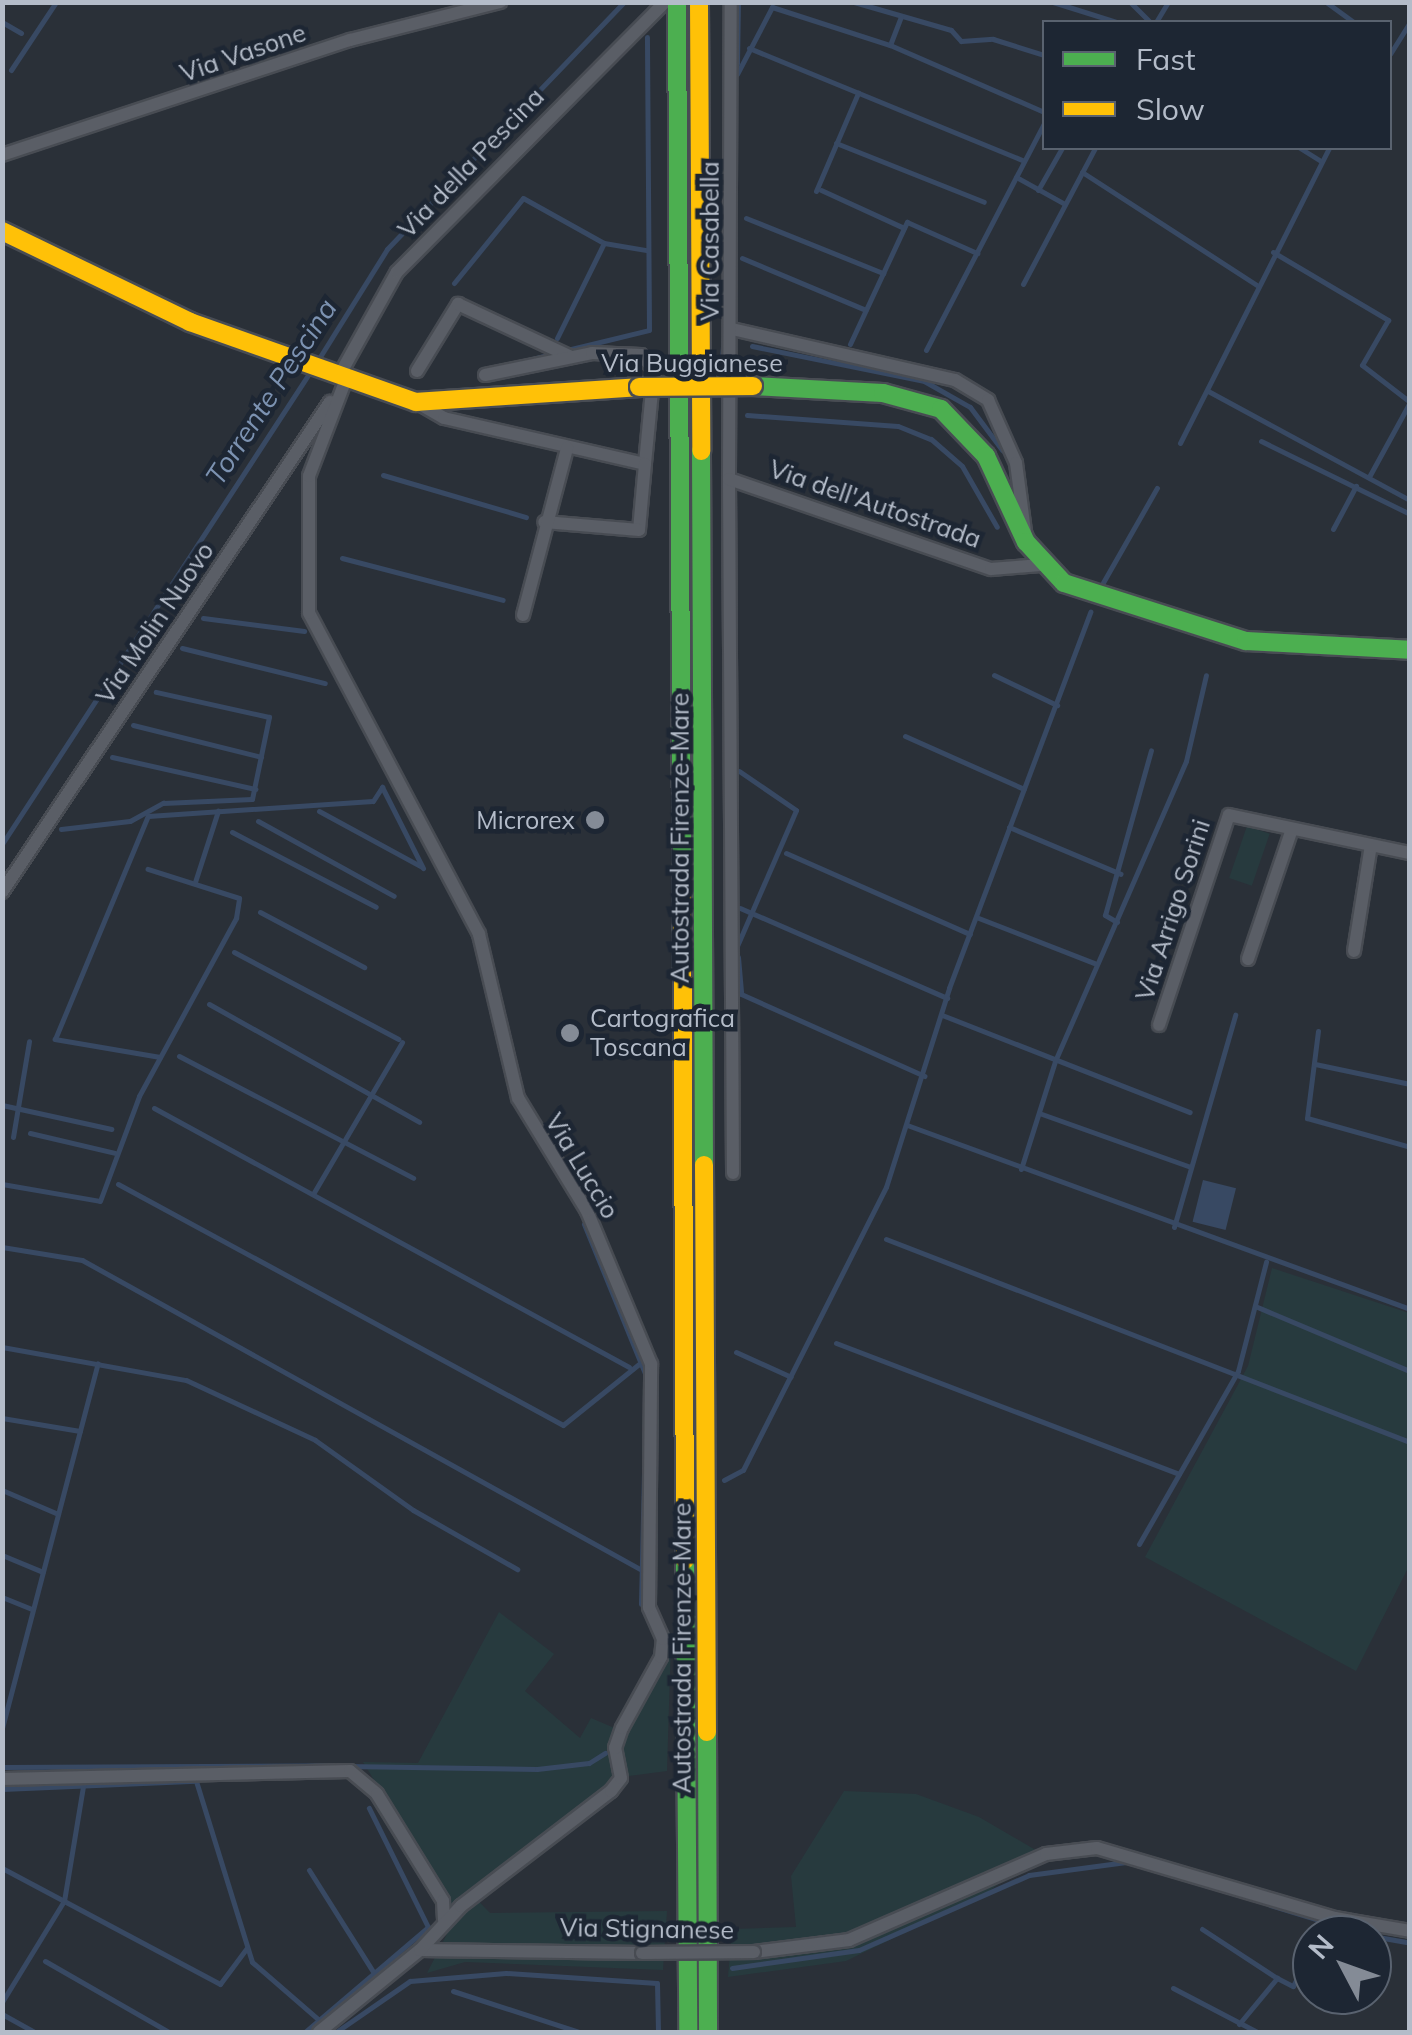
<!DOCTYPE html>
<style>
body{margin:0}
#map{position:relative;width:1412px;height:2035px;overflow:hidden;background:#2a3038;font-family:Mulish,sans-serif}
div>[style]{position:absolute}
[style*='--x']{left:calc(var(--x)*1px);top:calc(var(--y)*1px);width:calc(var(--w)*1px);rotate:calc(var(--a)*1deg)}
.green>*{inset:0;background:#273a3e;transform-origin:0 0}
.water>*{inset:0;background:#384963;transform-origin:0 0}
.stream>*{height:5px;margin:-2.5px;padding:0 2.5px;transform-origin:2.5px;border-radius:2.5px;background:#384963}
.roads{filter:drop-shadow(2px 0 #484c53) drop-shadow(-2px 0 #484c53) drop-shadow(0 2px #484c53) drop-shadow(0 -2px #484c53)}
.street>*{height:12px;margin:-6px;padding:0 6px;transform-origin:6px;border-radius:6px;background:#5a5e66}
.fast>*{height:18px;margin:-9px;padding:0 9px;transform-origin:9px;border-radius:9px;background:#4caf50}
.slow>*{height:18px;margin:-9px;padding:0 9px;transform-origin:9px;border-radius:9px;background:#ffc107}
.bridges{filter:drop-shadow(2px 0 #484c53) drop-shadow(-2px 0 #484c53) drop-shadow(0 2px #484c53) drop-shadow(0 -2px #484c53)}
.street-bridge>*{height:12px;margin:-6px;padding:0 6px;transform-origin:6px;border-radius:6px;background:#5a5e66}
.slow-bridge>*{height:18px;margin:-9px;padding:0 9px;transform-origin:9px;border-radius:9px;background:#ffc107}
.dots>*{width:28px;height:28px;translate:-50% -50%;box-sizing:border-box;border:5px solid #1d2633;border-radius:50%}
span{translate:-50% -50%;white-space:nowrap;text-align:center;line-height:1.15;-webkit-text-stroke:9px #1d2633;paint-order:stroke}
.street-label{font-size:25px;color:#b4bcc9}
.poi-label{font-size:25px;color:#b4bcc9}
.right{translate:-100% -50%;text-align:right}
.left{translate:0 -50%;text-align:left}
.water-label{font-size:28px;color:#7c92b1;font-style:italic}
.frame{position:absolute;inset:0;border:5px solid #b4bcc9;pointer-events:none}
.legend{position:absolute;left:1042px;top:20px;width:350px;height:130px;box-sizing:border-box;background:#1d2633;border:2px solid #59626f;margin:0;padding:12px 18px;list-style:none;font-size:30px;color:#b4bcc9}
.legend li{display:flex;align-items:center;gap:20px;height:50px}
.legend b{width:50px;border:2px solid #59626f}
.north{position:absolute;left:1292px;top:1915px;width:100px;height:100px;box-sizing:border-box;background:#1d2633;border:2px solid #59626f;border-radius:50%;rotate:311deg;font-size:28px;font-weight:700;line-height:40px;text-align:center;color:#b4bcc9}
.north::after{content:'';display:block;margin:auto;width:35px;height:45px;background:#848b96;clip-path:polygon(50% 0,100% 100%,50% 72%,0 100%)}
</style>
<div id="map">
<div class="green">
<div style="left:1247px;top:826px;width:24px;height:55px;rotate:19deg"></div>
<div style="clip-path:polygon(1272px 1268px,1409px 1313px,1409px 1566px,1356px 1671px,1145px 1557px,1248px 1366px)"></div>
<div style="clip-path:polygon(499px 1612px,554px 1654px,525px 1691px,580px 1738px,591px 1718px,626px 1733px,671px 1640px,667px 1771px,629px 1776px,599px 1793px,468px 1890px,490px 1913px,667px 1911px,663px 1970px,465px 1962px,427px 1973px,447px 1934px,449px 1903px,363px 1762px,418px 1763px)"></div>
<div style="clip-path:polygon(844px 1791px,916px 1794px,979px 1817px,1039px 1852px,987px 1893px,846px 1961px,728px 1977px,732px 1929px,796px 1927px,791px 1876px)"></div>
</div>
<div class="water">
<div style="left:1203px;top:1180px;width:34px;height:43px;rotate:14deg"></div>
</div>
<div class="stream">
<div style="--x:854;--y:2;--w:101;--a:16.1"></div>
<div style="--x:951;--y:30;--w:15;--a:48"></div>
<div style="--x:961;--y:41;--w:32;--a:-4"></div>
<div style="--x:993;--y:39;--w:53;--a:17.4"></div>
<div style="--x:1053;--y:2;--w:67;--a:17.4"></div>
<div style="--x:1130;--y:2;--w:28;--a:45"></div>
<div style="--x:1326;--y:2;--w:34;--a:36"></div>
<div style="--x:2;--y:22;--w:22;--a:30"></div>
<div style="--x:1156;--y:22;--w:23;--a:-59"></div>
<div style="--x:890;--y:45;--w:31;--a:-69"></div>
<div style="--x:749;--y:48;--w:297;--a:22.3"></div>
<div style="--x:1390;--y:54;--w:38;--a:-58"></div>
<div style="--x:737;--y:64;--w:62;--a:-89.1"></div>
<div style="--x:11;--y:70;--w:82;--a:-56.5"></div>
<div style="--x:737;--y:74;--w:76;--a:-62.4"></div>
<div style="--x:772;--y:7;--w:124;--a:17.9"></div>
<div style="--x:890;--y:45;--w:168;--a:23.5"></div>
<div style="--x:836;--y:143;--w:159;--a:21.7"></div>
<div style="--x:1300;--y:148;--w:25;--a:32"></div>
<div style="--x:1082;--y:172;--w:208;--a:32.9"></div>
<div style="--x:1016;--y:177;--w:56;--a:28.9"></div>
<div style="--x:821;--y:190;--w:91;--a:24.6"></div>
<div style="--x:1038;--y:190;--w:48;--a:-60.3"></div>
<div style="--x:816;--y:191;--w:107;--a:-66.8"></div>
<div style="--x:746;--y:218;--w:148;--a:21.9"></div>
<div style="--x:1273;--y:252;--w:134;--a:30.6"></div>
<div style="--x:1388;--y:320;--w:52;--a:120"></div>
<div style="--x:1362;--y:365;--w:61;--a:37.6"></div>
<div style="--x:1410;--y:402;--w:85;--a:118.7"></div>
<div style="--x:742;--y:258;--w:134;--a:22.8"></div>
<div style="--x:454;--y:283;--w:109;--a:-50.9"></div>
<div style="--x:523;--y:198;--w:93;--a:29.1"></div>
<div style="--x:604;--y:243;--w:43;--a:9.5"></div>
<div style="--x:1023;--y:284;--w:154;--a:-62.1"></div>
<div style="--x:557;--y:338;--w:106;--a:-63.7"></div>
<div style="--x:850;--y:344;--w:135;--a:-65"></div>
<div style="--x:907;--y:222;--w:77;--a:23.9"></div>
<div style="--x:752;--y:346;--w:176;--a:11.5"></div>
<div style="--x:924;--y:381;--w:53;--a:29.5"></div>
<div style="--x:970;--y:407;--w:54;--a:53.3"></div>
<div style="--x:567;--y:350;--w:84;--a:-13.7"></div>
<div style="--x:649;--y:330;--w:293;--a:-90.4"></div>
<div style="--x:926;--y:350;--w:256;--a:-62.5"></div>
<div style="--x:318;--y:360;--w:131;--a:-58.1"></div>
<div style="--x:387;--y:249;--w:342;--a:-46.2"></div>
<div style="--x:528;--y:360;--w:29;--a:-14"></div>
<div style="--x:721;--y:369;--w:32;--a:-85"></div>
<div style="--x:1208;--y:391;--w:230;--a:28.4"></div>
<div style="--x:747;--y:415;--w:151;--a:4.2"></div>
<div style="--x:898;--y:426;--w:35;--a:22"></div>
<div style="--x:931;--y:439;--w:41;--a:41.1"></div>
<div style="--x:962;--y:466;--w:70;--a:60.2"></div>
<div style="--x:1261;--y:441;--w:166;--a:26.1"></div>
<div style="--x:1180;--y:443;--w:330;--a:-63.2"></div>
<div style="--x:383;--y:475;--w:149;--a:16.4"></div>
<div style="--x:1333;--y:529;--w:49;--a:-61.9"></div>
<div style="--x:342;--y:558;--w:166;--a:14.6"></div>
<div style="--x:1101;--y:586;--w:113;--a:-60.3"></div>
<div style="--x:203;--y:618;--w:102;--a:7.3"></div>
<div style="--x:182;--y:648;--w:147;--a:13.8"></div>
<div style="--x:994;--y:675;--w:70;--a:25.5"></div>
<div style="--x:133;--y:725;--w:132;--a:14"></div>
<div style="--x:905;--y:736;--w:130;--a:24"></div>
<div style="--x:112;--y:757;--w:147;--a:12.6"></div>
<div style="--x:319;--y:811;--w:117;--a:28.5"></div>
<div style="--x:258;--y:821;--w:155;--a:28.9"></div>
<div style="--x:1009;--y:827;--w:121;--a:22.8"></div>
<div style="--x:61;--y:829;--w:69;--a:-6.6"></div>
<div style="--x:130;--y:821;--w:38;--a:-29"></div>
<div style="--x:163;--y:803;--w:89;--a:-2.6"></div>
<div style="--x:252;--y:799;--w:84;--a:-78.3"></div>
<div style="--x:269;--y:717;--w:116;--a:-167.5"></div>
<div style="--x:232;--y:832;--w:162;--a:27.5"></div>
<div style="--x:2;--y:844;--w:567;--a:-56.87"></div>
<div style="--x:786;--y:853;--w:201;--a:23.8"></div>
<div style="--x:195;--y:882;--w:75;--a:-72.1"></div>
<div style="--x:740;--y:908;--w:226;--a:23.5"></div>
<div style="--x:260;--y:912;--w:118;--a:27.9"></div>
<div style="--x:976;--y:917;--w:127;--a:21.3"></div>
<div style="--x:1117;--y:922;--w:14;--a:-150"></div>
<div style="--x:1105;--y:915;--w:171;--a:-74.4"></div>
<div style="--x:737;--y:946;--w:148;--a:-66.5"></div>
<div style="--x:796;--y:810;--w:69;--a:-145.6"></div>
<div style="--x:234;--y:952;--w:186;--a:27.9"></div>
<div style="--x:738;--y:957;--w:37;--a:85"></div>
<div style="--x:741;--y:994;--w:201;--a:24.1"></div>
<div style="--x:209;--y:1004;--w:241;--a:29.3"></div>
<div style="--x:942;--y:1015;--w:266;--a:21.4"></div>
<div style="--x:1318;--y:1031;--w:88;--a:97.2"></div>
<div style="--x:1307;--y:1118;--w:107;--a:15.7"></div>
<div style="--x:179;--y:1056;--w:264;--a:27.5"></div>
<div style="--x:160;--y:1057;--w:107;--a:-170.3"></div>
<div style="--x:55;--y:1039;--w:242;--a:-67.4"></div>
<div style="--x:148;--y:816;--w:225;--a:-3.8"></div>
<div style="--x:373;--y:801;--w:17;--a:-57"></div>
<div style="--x:382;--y:787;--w:91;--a:63.2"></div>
<div style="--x:1315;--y:1064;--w:97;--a:11.9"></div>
<div style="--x:2;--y:1105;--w:112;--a:12.4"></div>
<div style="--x:154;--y:1108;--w:541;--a:28.6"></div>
<div style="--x:1039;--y:1113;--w:161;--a:19.6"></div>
<div style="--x:907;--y:1125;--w:536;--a:20.09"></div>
<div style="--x:30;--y:1133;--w:87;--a:13.2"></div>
<div style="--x:13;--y:1137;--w:97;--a:-80.5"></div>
<div style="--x:1021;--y:1169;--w:113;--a:-72.5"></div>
<div style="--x:1055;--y:1061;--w:327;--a:-66.4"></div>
<div style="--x:1186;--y:761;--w:88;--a:-76.9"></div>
<div style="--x:2;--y:1184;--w:99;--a:9.8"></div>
<div style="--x:100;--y:1201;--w:112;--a:-69.6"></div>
<div style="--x:139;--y:1096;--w:203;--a:-61.4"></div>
<div style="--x:236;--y:918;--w:20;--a:-81"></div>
<div style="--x:239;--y:898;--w:96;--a:-162.3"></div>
<div style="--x:118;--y:1184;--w:506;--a:28.44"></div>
<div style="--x:563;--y:1425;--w:99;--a:-38.8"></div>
<div style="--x:313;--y:1194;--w:176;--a:-59.6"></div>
<div style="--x:584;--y:1224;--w:164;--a:67.8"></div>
<div style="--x:1174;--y:1227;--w:221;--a:-73.9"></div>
<div style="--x:886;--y:1239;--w:562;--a:21.18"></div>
<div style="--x:2;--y:1247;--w:81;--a:9.2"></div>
<div style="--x:82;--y:1260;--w:638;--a:28.98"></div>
<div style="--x:1255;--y:1306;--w:168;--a:22.8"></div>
<div style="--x:836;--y:1343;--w:367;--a:20.9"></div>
<div style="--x:2;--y:1347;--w:187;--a:10.2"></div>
<div style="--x:186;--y:1380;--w:142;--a:24.9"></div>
<div style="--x:315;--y:1440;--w:120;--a:35.5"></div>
<div style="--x:413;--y:1510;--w:120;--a:29.6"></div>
<div style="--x:736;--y:1352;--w:60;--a:24.4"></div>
<div style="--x:2;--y:1418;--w:79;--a:9.5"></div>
<div style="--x:724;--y:1480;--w:21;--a:-28"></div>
<div style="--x:743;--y:1470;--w:317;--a:-63.2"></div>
<div style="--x:886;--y:1187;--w:209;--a:-72.4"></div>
<div style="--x:949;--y:988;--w:402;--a:-69.4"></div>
<div style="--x:2;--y:1490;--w:61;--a:23.2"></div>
<div style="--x:1139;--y:1544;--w:199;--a:-60.2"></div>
<div style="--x:1238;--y:1371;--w:113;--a:-75.6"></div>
<div style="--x:2;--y:1555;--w:44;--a:22.5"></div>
<div style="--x:2;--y:1597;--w:32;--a:22"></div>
<div style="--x:641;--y:1604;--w:137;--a:-88.7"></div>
<div style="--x:2;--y:1728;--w:377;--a:-75.3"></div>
<div style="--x:345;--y:1766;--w:192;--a:0.9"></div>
<div style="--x:537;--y:1769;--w:52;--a:-6.6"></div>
<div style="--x:589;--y:1763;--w:19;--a:-32"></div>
<div style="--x:2;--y:1767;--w:332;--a:-0.3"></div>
<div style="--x:2;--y:1789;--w:194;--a:-2.4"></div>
<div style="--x:196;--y:1781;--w:189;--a:72.8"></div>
<div style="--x:252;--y:1962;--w:90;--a:40.9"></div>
<div style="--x:2;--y:1868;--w:247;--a:28"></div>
<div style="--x:220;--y:1984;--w:44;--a:-53.4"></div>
<div style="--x:309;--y:1870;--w:124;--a:57.8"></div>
<div style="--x:1270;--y:1905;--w:102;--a:17"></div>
<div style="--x:1202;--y:1929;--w:90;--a:33.2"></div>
<div style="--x:1372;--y:1936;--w:39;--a:10"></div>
<div style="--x:45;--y:1961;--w:143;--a:29.8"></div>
<div style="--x:732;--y:1968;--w:128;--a:-8.1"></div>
<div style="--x:859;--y:1950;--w:186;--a:-23.8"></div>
<div style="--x:1029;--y:1875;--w:98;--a:-7.6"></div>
<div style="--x:1173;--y:1988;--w:95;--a:27.6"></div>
<div style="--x:453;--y:1991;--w:133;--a:18"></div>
<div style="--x:2;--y:2002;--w:119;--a:-58.5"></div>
<div style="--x:64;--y:1901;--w:117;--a:-80.6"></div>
<div style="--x:2;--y:2014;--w:37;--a:29"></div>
<div style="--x:1239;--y:2024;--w:60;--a:-50.4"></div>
<div style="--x:1277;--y:1978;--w:18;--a:27"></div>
<div style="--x:1293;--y:1986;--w:41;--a:-62.2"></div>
<div style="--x:305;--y:2032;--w:162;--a:-40.5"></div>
<div style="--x:428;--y:1927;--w:133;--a:-116.4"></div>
<div style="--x:336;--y:2032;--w:90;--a:-34.6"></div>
<div style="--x:410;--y:1981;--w:96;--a:-4.8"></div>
<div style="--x:506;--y:1973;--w:151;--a:3.8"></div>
<div style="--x:657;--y:1983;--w:49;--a:88.8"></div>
</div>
<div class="roads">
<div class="street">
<div style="--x:2;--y:155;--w:367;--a:-18.3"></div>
<div style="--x:350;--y:40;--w:155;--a:-14.2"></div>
<div style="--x:732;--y:329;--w:229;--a:12.9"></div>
<div style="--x:955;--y:380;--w:39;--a:31"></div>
<div style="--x:988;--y:400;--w:69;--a:66"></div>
<div style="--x:1016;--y:463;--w:77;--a:82.5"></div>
<div style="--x:417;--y:371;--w:79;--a:-58.5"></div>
<div style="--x:458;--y:304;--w:125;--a:25.1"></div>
<div style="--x:485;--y:375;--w:109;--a:-11.6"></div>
<div style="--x:592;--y:353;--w:49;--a:2.3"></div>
<div style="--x:641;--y:355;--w:20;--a:49"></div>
<div style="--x:654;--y:370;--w:94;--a:95.5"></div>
<div style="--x:339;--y:376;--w:119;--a:-60.9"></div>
<div style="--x:397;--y:272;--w:380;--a:-45.2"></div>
<div style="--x:418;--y:403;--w:30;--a:30"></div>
<div style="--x:444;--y:418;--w:206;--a:12.9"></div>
<div style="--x:645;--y:464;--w:66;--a:95.2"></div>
<div style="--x:639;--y:530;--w:95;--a:-175.2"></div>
<div style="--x:729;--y:479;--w:477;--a:-89.8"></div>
<div style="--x:523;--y:615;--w:173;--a:-75.2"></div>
<div style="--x:2;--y:892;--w:590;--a:-56.2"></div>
<div style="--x:1354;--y:951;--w:107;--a:-80.9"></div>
<div style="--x:1248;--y:959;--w:137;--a:-71.3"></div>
<div style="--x:1159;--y:1025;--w:221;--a:-71.6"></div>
<div style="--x:1229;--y:815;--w:185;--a:11.9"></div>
<div style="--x:733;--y:1173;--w:694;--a:-90.33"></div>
<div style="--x:729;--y:479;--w:277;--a:19"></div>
<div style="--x:991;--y:569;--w:50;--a:-4.6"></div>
<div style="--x:2;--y:1779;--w:348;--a:-1.3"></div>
<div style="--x:350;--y:1771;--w:35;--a:40"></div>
<div style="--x:377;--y:1794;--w:126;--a:58.3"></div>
<div style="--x:443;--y:1901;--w:19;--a:87"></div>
<div style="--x:420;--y:1950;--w:222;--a:0.8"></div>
<div style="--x:754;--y:1952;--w:96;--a:-7.2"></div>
<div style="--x:849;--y:1940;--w:215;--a:-23.6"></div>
<div style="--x:1046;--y:1854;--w:51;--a:-6.7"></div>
<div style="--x:1097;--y:1848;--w:248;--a:16.4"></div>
<div style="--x:1335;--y:1918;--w:76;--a:9.8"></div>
<div style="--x:319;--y:2032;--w:130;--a:-39.1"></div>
<div style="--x:420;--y:1950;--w:60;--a:-47"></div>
<div style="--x:461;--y:1906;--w:189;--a:-37.5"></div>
<div style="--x:611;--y:1791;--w:16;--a:-52"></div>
<div style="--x:621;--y:1778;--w:31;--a:-101"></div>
<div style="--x:615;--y:1748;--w:21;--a:-71"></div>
<div style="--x:622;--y:1728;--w:81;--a:-61.2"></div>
<div style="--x:661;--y:1657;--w:18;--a:-84"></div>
<div style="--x:663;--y:1639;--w:35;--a:-114"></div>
<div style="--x:649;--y:1607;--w:243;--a:-89.5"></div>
<div style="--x:651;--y:1364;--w:166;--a:-112.7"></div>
<div style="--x:587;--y:1211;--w:132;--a:-121.4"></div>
<div style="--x:518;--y:1098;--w:169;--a:-103.4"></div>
<div style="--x:479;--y:934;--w:363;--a:-117.9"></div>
<div style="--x:309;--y:613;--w:137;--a:-90"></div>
<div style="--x:309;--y:476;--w:104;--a:-69.1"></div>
</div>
<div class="fast">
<div style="--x:677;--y:2;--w:858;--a:89.67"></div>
<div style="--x:753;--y:386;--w:130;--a:3.1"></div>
<div style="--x:883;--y:393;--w:60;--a:15.4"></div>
<div style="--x:941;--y:409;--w:65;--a:46.2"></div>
<div style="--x:986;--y:456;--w:95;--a:65.1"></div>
<div style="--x:1026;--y:542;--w:56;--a:47.2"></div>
<div style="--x:1064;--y:583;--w:191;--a:17.7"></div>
<div style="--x:1246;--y:641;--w:164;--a:3.1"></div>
<div style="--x:701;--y:451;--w:714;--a:89.76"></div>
<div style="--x:685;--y:1560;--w:472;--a:89.6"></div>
<div style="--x:707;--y:1732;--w:300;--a:89.8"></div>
</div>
<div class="slow">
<div style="--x:699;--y:2;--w:449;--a:89.7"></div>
<div style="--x:2;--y:231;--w:209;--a:25.8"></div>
<div style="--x:190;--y:322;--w:240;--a:19.5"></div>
<div style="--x:416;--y:402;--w:224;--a:-3.8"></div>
<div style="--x:682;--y:860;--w:700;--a:89.75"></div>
<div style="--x:704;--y:1165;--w:567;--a:89.7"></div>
</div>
</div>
<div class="bridges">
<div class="street-bridge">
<div style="--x:642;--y:1953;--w:112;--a:-0.5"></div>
</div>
<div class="slow-bridge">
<div style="--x:639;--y:387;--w:114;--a:-0.5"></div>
</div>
</div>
<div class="dots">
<div style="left:595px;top:820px;background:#848b96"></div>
<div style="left:570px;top:1033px;background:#848b96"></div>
</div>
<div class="street-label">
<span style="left:243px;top:53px;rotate:-19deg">Via Vasone</span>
<span style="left:471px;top:163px;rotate:-46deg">Via della Pescina</span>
<span style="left:710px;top:241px;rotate:-90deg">Via Casabella</span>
<span style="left:692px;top:363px">Via Buggianese</span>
<span style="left:875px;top:504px;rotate:19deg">Via dell'Autostrada</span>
<span style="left:155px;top:623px;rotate:-56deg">Via Molin Nuovo</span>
<span style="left:680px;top:838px;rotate:-90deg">Autostrada Firenze-Mare</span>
<span style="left:1173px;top:910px;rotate:-72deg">Via Arrigo Sorini</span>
<span style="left:582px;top:1166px;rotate:59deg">Via Luccio</span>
<span style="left:682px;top:1648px;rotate:-90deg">Autostrada Firenze-Mare</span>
<span style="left:647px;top:1929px;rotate:1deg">Via Stignanese</span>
</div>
<div class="poi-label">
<span class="right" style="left:575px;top:820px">Microrex</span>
<span class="left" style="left:590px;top:1033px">Cartografica<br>Toscana</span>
</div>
<div class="water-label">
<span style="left:271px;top:392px;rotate:-57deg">Torrente Pescina</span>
</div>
<div class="frame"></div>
<ul class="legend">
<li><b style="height:12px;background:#4caf50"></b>Fast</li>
<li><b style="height:12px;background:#ffc107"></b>Slow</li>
</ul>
<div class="north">N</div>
</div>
